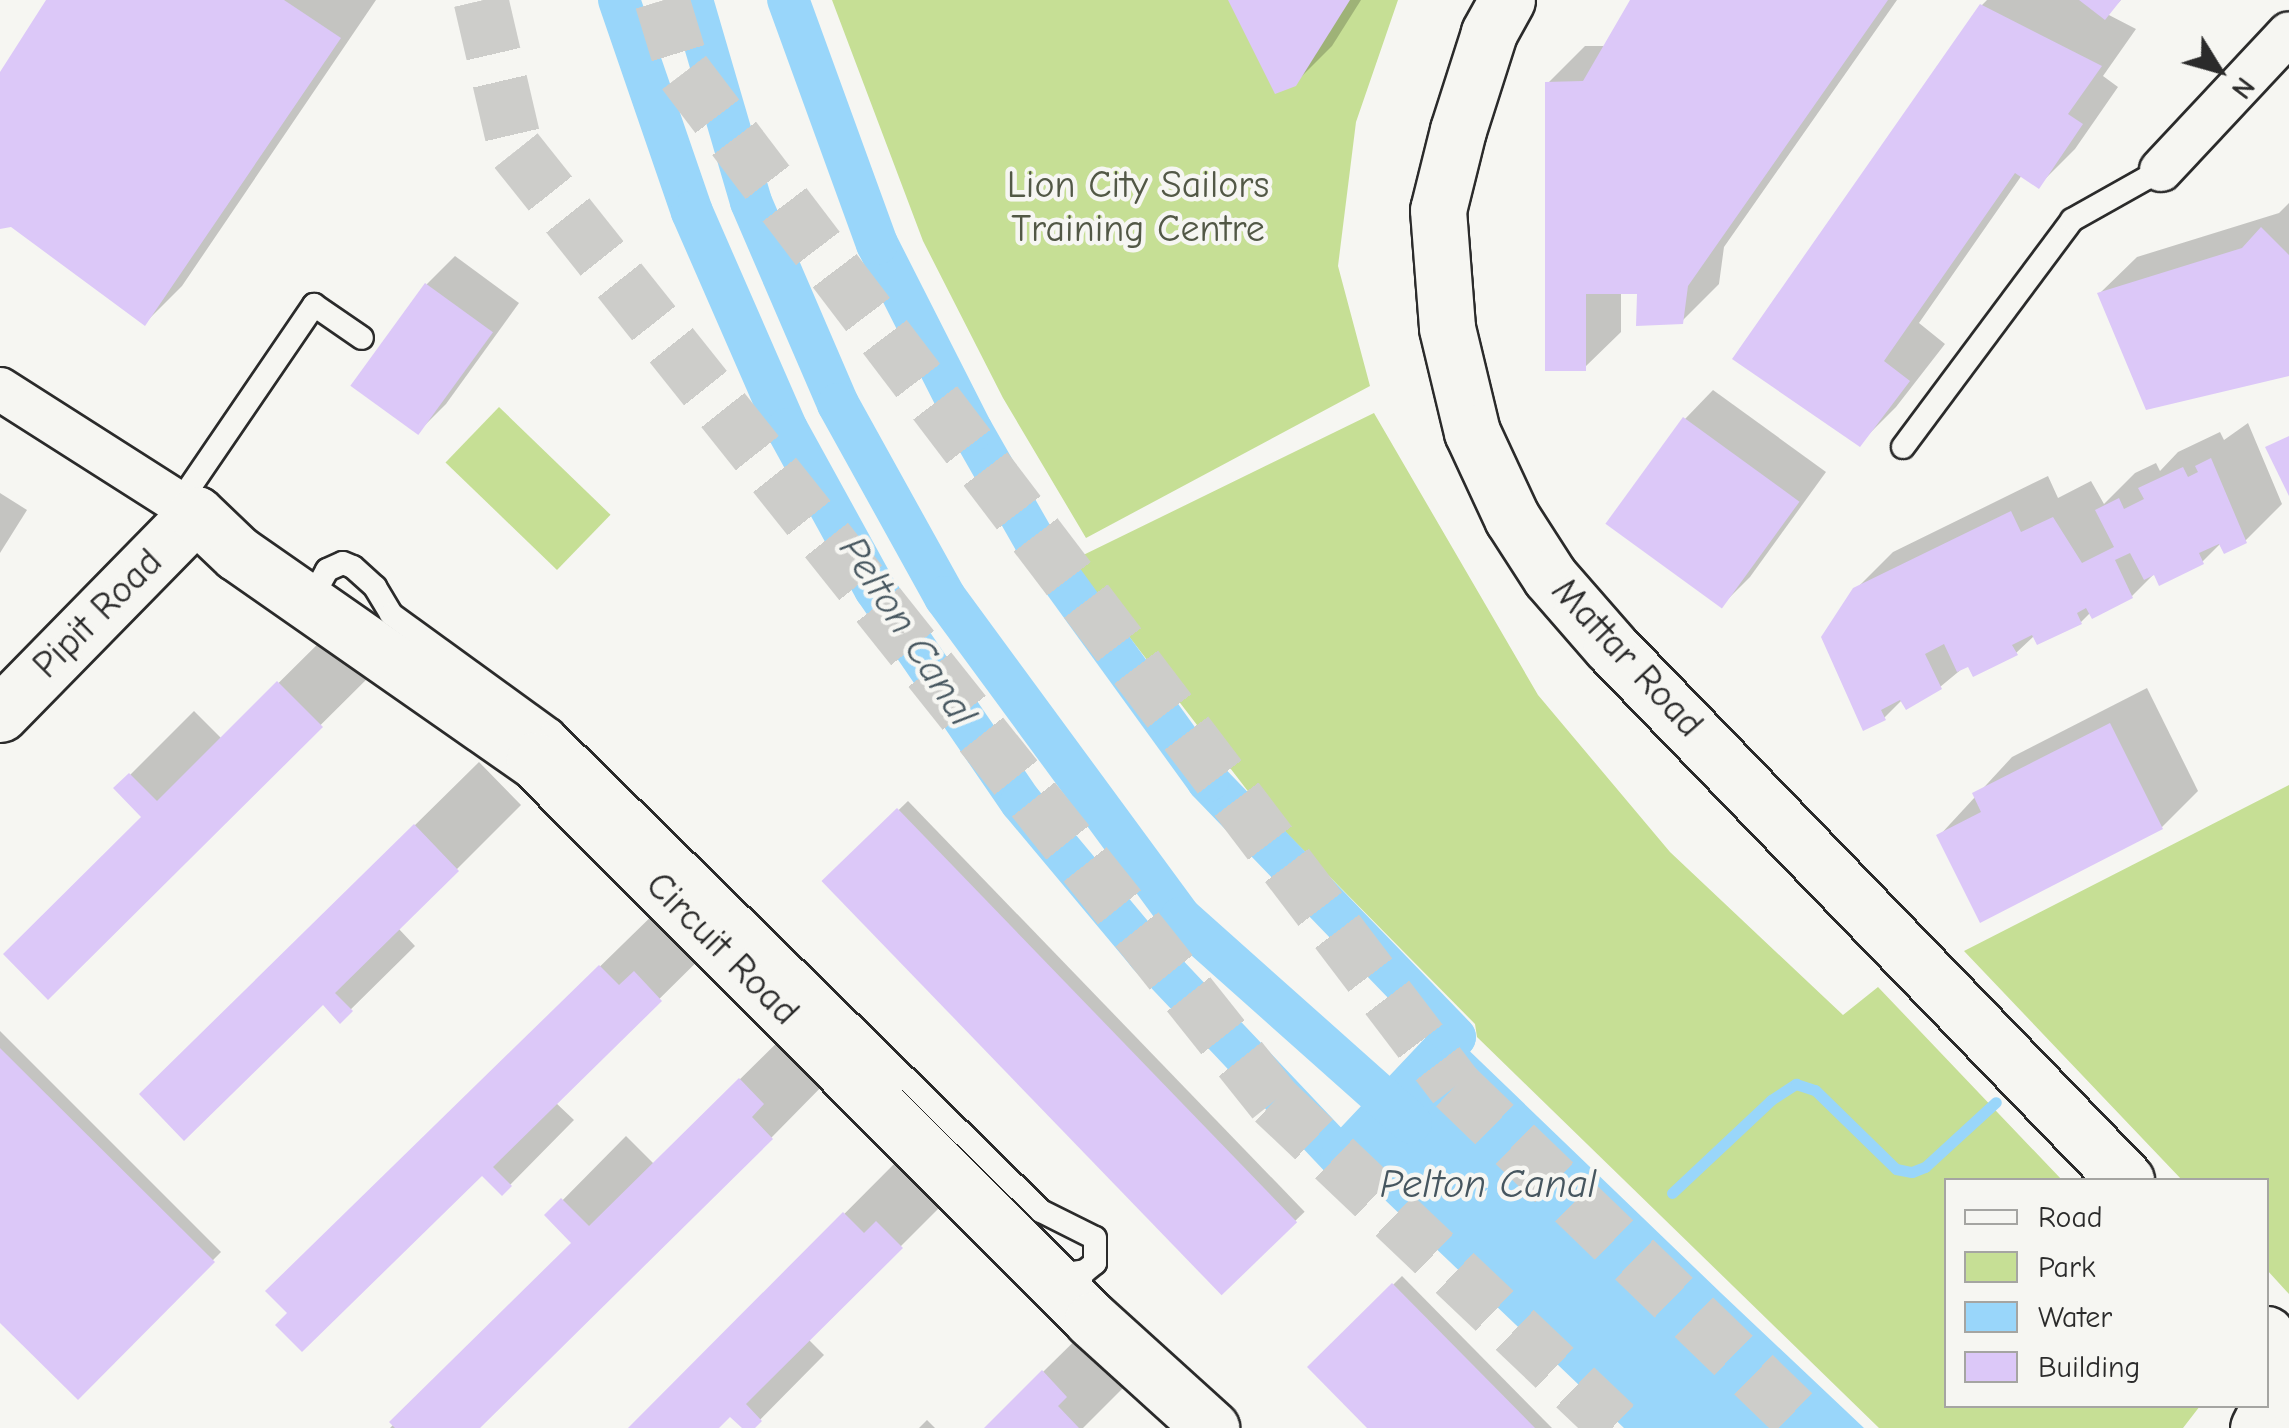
<!DOCTYPE html>
<style>
body{margin:0}
#map{position:relative;width:2289px;height:1428px;overflow:hidden;background:#f6f6f2;font-family:"Comic Neue",sans-serif}
div>[style]{position:absolute}
[style*='--x']{left:calc(var(--x)*1px);top:calc(var(--y)*1px);width:calc(var(--w)*1px);rotate:calc(var(--a)*1deg)}
.green>*{inset:0;background:#c6df95;transform-origin:0 0}
.water>*{inset:0;background:#99d6fa}
.shadow>*{inset:0;background:#0003;transform-origin:0 0}
.stream>*{height:11px;margin:-5.5px;padding:0 5.5px;transform-origin:5.5px;border-radius:5.5px;background:#99d6fa}
.canal>*{height:42px;margin:-21px;padding:0 21px;transform-origin:21px;border-radius:21px;background:#99d6fa}
.building>*{inset:0;background:#dcc8f8;transform-origin:0 0}
.motorway-tunnel>*{height:55px;margin-top:-27.5px;transform-origin:0;background:repeating-linear-gradient(90deg,#cdcdca 0 55px,transparent 0 83px)}
.roads{filter:drop-shadow(2px 0 #2b2b2b) drop-shadow(-2px 0 #2b2b2b) drop-shadow(0 2px #2b2b2b) drop-shadow(0 -2px #2b2b2b)}
.service>*{height:22px;margin:-11px;padding:0 11px;transform-origin:11px;border-radius:11px;background:#f6f6f2}
.minor>*{height:42px;margin:-21px;padding:0 21px;transform-origin:21px;border-radius:21px;background:#f6f6f2}
.tertiary>*{height:55px;margin:-27.5px;padding:0 27.5px;transform-origin:27.5px;border-radius:27.5px;background:#f6f6f2}
span{translate:-50% -50%;white-space:nowrap;text-align:center;line-height:1.15;-webkit-text-stroke:9px #f6f6f2;paint-order:stroke}
.park-label{font-size:38px;color:#525846}
.street-label{font-size:38px;color:#2b2b2b}
.water-label{font-size:40px;color:#46565f;font-style:italic}
.legend{position:absolute;left:1944px;top:1178px;width:325px;height:230px;box-sizing:border-box;background:#f6f6f2;border:2px solid #a5a5a2;margin:0;padding:12px 18px;list-style:none;font-size:30px;color:#2b2b2b}
.legend li{display:flex;align-items:center;gap:20px;height:50px}
.legend b{width:50px;border:2px solid #a5a5a2}
.north{position:absolute;left:2169px;top:20px;width:100px;height:100px;-webkit-text-stroke:8px #f6f6f2;paint-order:stroke;rotate:127deg;font-size:28px;font-weight:700;line-height:40px;text-align:center;color:#2b2b2b}
.north::after{content:'';display:block;margin:auto;width:35px;height:45px;background:#2b2b2b;clip-path:polygon(50% 0,100% 100%,50% 72%,0 100%)}
</style>
<div id="map">
<div class="green">
<div style="clip-path:polygon(832px 0,1398px 0,1356px 122px,1338px 266px,1370px 386px,1086px 538px,1003px 398px,923px 241px)"></div>
<div style="left:499px;top:407px;width:155px;height:77px;rotate:44deg"></div>
<div style="clip-path:polygon(1374px 413px,1538px 695px,1670px 852px,1843px 1015px,1878px 987px,2062px 1180px,1946px 1180px,1946px 1406px,2200px 1406px,2183px 1428px,1879px 1428px,1477px 1037px,1475px 1024px,1257px 803px,1071px 561px)"></div>
<div style="clip-path:polygon(2289px 785px,2289px 1294px,2267px 1270px,2266px 1180px,2182px 1180px,1964px 951px)"></div>
</div>
<div class="water">
<div style="clip-path:polygon(1455px 1037px,1721px 1293px,1864px 1428px,1624px 1428px,1341px 1158px)"></div>
</div>
<div class="shadow">
<div style="clip-path:polygon(50px 0,376px 0,182px 286px,145px 323px,12px 225px,0 226px,0 78px)"></div>
<div style="clip-path:polygon(1231px 0,1361px 0,1332px 46px,1294px 84px)"></div>
<div style="clip-path:polygon(1633px 0,1897px 0,1724px 247px,1719px 284px,1682px 321px,1639px 292px,1621px 292px,1621px 332px,1584px 368px,1548px 83px,1585px 46px,1606px 46px)"></div>
<div style="clip-path:polygon(1987px 0,2121px 0,2107px 14px,2136px 29px,2103px 76px,2118px 87px,2075px 149px,2038px 186px,2022px 175px,1919px 323px,1945px 344px,1896px 407px,1859px 444px,1982px 5px)"></div>
<div style="clip-path:polygon(2289px 203px,2289px 373px,2100px 293px,2137px 257px,2279px 213px)"></div>
<div style="clip-path:polygon(455px 256px,519px 303px,446px 404px,418px 432px,427px 284px)"></div>
<div style="clip-path:polygon(1713px 390px,1826px 472px,1750px 577px,1722px 605px,1685px 419px)"></div>
<div style="clip-path:polygon(2248px 423px,2282px 504px,2245px 541px,2221px 543px,2202px 562px,2156px 572px,2132px 596px,2091px 612px,2081px 622px,2035px 635px,2016px 653px,1969px 663px,1940px 687px,1903px 699px,1884px 718px,1864px 728px,1855px 590px,1893px 552px,2048px 476px,2058px 498px,2091px 481px,2104px 504px,2135px 473px,2156px 463px,2160px 471px,2178px 452px,2220px 432px,2224px 440px)"></div>
<div style="clip-path:polygon(0 493px,27px 510px,0 553px)"></div>
<div style="clip-path:polygon(343px 619px,385px 661px,48px 996px,145px 817px,117px 788px,194px 711px,222px 739px)"></div>
<div style="clip-path:polygon(2147px 688px,2198px 791px,2162px 827px,1939px 836px,2012px 757px)"></div>
<div style="clip-path:polygon(479px 762px,521px 805px,398px 928px,415px 946px,340px 1020px,323px 1002px,206px 1031px)"></div>
<div style="left:908px;top:801px;width:571px;height:116px;rotate:46deg"></div>
<div style="clip-path:polygon(665px 903px,724px 935px,555px 1102px,574px 1120px,502px 1193px,482px 1173px,291px 1313px,333px 1227px)"></div>
<div style="clip-path:polygon(804px 1016px,835px 1073px,772px 1137px,477px 1428px,390px 1428px,574px 1243px,548px 1215px,626px 1136px,654px 1164px)"></div>
<div style="clip-path:polygon(0 1031px,221px 1252px,78px 1397px,0 1320px)"></div>
<div style="clip-path:polygon(908px 1150px,965px 1182px,808px 1339px,824px 1355px,752px 1428px,745px 1428px,730px 1413px,716px 1428px,631px 1428px)"></div>
<div style="clip-path:polygon(1402px 1276px,1552px 1428px,1370px 1428px,1310px 1367px)"></div>
<div style="clip-path:polygon(1108px 1308px,1145px 1366px,1083px 1428px,986px 1428px)"></div>
<div style="clip-path:polygon(927px 1420px,935px 1428px,919px 1428px)"></div>
</div>
<div class="stream">
<div style="--x:1672;--y:1193;--w:136;--a:-43.2"></div>
<div style="--x:1771;--y:1100;--w:30;--a:-33"></div>
<div style="--x:1796;--y:1084;--w:20;--a:18"></div>
<div style="--x:1815;--y:1090;--w:113;--a:44.3"></div>
<div style="--x:1896;--y:1169;--w:16;--a:11"></div>
<div style="--x:1912;--y:1172;--w:14;--a:-21"></div>
<div style="--x:1925;--y:1167;--w:96;--a:-42.5"></div>
</div>
<div class="canal">
<div style="--x:619;--y:0;--w:224;--a:71"></div>
<div style="--x:692;--y:212;--w:237;--a:66.4"></div>
<div style="--x:787;--y:429;--w:183;--a:61.2"></div>
<div style="--x:875;--y:589;--w:258;--a:55.6"></div>
<div style="--x:1021;--y:802;--w:198;--a:50.1"></div>
<div style="--x:1148;--y:954;--w:281;--a:46.6"></div>
<div style="--x:1341;--y:1158;--w:166;--a:-46.7"></div>
<div style="--x:1455;--y:1037;--w:356;--a:-134"></div>
<div style="--x:1208;--y:781;--w:294;--a:-125.9"></div>
<div style="--x:1036;--y:543;--w:129;--a:-119.7"></div>
<div style="--x:972;--y:431;--w:210;--a:-116.9"></div>
<div style="--x:877;--y:244;--w:260;--a:-110"></div>
<div style="--x:692;--y:0;--w:210;--a:73.7"></div>
<div style="--x:751;--y:202;--w:220;--a:66.7"></div>
<div style="--x:838;--y:404;--w:221;--a:61"></div>
<div style="--x:945;--y:597;--w:398;--a:53.7"></div>
<div style="--x:1181;--y:918;--w:308;--a:41.7"></div>
</div>
<div class="building">
<div style="clip-path:polygon(46px 0,284px 0,341px 38px,145px 326px,11px 227px,0 229px,0 72px)"></div>
<div style="clip-path:polygon(1228px 0,1350px 0,1296px 86px,1275px 94px)"></div>
<div style="clip-path:polygon(1630px 0,1888px 0,1688px 286px,1683px 324px,1636px 326px,1637px 294px,1586px 294px,1586px 371px,1545px 371px,1545px 82px,1583px 81px)"></div>
<div style="clip-path:polygon(2079px 0,2121px 0,2105px 20px)"></div>
<div style="clip-path:polygon(1980px 4px,2102px 66px,2068px 114px,2083px 124px,2039px 189px,2015px 173px,1884px 361px,1910px 381px,1860px 447px,1732px 359px)"></div>
<div style="clip-path:polygon(2261px 227px,2289px 255px,2289px 376px,2146px 410px,2097px 293px,2242px 248px)"></div>
<div style="left:425px;top:283px;width:84px;height:127px;rotate:36deg"></div>
<div style="left:1683px;top:417px;width:144px;height:132px;rotate:36deg"></div>
<div style="clip-path:polygon(2289px 436px,2289px 496px,2265px 447px)"></div>
<div style="clip-path:polygon(2211px 458px,2247px 543px,2224px 554px,2219px 544px,2199px 553px,2204px 564px,2159px 586px,2154px 575px,2144px 580px,2130px 553px,2115px 560px,2133px 598px,2092px 619px,2086px 608px,2077px 613px,2082px 624px,2037px 645px,2032px 635px,2012px 645px,2018px 655px,1973px 677px,1968px 667px,1957px 672px,1944px 644px,1925px 654px,1942px 689px,1906px 710px,1900px 700px,1881px 710px,1886px 720px,1863px 731px,1821px 637px,1853px 588px,2011px 511px,2021px 532px,2053px 517px,2082px 563px,2114px 547px,2095px 510px,2119px 498px,2124px 509px,2144px 499px,2138px 488px,2183px 467px,2188px 477px,2198px 472px,2195px 466px)"></div>
<div style="clip-path:polygon(277px 681px,323px 727px,48px 1000px,3px 954px,141px 817px,113px 788px,129px 773px,157px 801px)"></div>
<div style="clip-path:polygon(2110px 723px,2163px 829px,1980px 923px,1936px 835px,1981px 812px,1972px 793px)"></div>
<div style="left:897px;top:808px;width:576px;height:105px;rotate:46deg"></div>
<div style="clip-path:polygon(414px 824px,459px 871px,335px 993px,353px 1011px,340px 1024px,323px 1005px,184px 1141px,139px 1094px)"></div>
<div style="clip-path:polygon(599px 965px,619px 985px,634px 971px,662px 1001px,493px 1167px,512px 1186px,502px 1196px,482px 1176px,302px 1352px,275px 1325px,287px 1313px,265px 1291px)"></div>
<div style="clip-path:polygon(0 1048px,215px 1262px,78px 1400px,0 1323px)"></div>
<div style="clip-path:polygon(739px 1078px,764px 1104px,752px 1117px,773px 1139px,480px 1428px,395px 1428px,389px 1422px,571px 1243px,544px 1215px,561px 1198px,589px 1226px)"></div>
<div style="clip-path:polygon(843px 1212px,864px 1233px,876px 1221px,903px 1248px,746px 1404px,762px 1421px,755px 1428px,742px 1428px,730px 1417px,719px 1428px,628px 1428px)"></div>
<div style="clip-path:polygon(1392px 1283px,1535px 1428px,1367px 1428px,1307px 1367px)"></div>
<div style="clip-path:polygon(1042px 1370px,1067px 1397px,1058px 1406px,1079px 1428px,984px 1428px)"></div>
</div>
<div class="motorway-tunnel">
<div style="--x:481;--y:0;--w:154;--a:76.9"></div>
<div style="--x:516;--y:150;--w:1216;--a:51.44"></div>
<div style="--x:1274;--y:1101;--w:475;--a:43.5"></div>
<div style="--x:662;--y:0;--w:75;--a:73"></div>
<div style="--x:684;--y:72;--w:1274;--a:52.75"></div>
<div style="--x:1455;--y:1086;--w:492;--a:44"></div>
</div>
<div class="roads">
<div class="service">
<div style="--x:1903;--y:447;--w:283;--a:-53.3"></div>
<div style="--x:2072;--y:220;--w:102;--a:-29.3"></div>
<div style="--x:179;--y:503;--w:240;--a:-55.7"></div>
<div style="--x:314;--y:305;--w:58;--a:34.5"></div>
<div style="--x:315;--y:604;--w:12;--a:-90"></div>
<div style="--x:315;--y:592;--w:25;--a:-61"></div>
<div style="--x:327;--y:570;--w:17;--a:-24"></div>
<div style="--x:343;--y:563;--w:11;--a:22"></div>
<div style="--x:353;--y:567;--w:30;--a:42"></div>
<div style="--x:375;--y:587;--w:31;--a:59"></div>
<div style="--x:391;--y:614;--w:199;--a:36"></div>
<div style="--x:552;--y:731;--w:685;--a:44.47"></div>
<div style="--x:1041;--y:1211;--w:60;--a:26.6"></div>
<div style="--x:1095;--y:1238;--w:25;--a:90"></div>
<div style="--x:1095;--y:1263;--w:13;--a:141"></div>
<div style="--x:1085;--y:1271;--w:32;--a:171"></div>
</div>
<div class="minor">
<div style="--x:2161;--y:170;--w:187;--a:-46.9"></div>
<div style="--x:0;--y:389;--w:232;--a:32.5"></div>
</div>
<div class="tertiary">
<div style="--x:1507;--y:0;--w:38;--a:119"></div>
<div style="--x:1489;--y:33;--w:102;--a:107.7"></div>
<div style="--x:1458;--y:130;--w:82;--a:104"></div>
<div style="--x:1438;--y:210;--w:118;--a:85.6"></div>
<div style="--x:1447;--y:328;--w:107;--a:76.5"></div>
<div style="--x:1472;--y:432;--w:95;--a:65.1"></div>
<div style="--x:1512;--y:518;--w:70;--a:57.2"></div>
<div style="--x:1550;--y:577;--w:93;--a:48.9"></div>
<div style="--x:1611;--y:647;--w:741;--a:45.98"></div>
<div style="--x:0;--y:714;--w:280;--a:-45.6"></div>
<div style="--x:196;--y:514;--w:57;--a:43.6"></div>
<div style="--x:237;--y:553;--w:362;--a:34.9"></div>
<div style="--x:534;--y:760;--w:791;--a:45.1"></div>
<div style="--x:1092;--y:1320;--w:161;--a:42.2"></div>
<div style="--x:2258;--y:1428;--w:42;--a:-63.4"></div>
<div style="--x:2277;--y:1390;--w:22;--a:-87"></div>
<div style="--x:2278;--y:1368;--w:36;--a:-109"></div>
</div>
</div>
<div class="park-label">
<span style="left:1138px;top:208px">Lion City Sailors<br>Training Centre</span>
</div>
<div class="street-label">
<span style="left:98px;top:614px;rotate:-45deg">Pipit Road</span>
<span style="left:1627px;top:658px;rotate:47deg">Mattar Road</span>
<span style="left:722px;top:949px;rotate:45deg">Circuit Road</span>
</div>
<div class="water-label">
<span style="left:908px;top:631px;rotate:57deg">Pelton Canal</span>
<span style="left:1488px;top:1184px">Pelton Canal</span>
</div>
<ul class="legend">
<li><b style="height:12px;background:#f6f6f2"></b>Road</li>
<li><b style="height:28px;background:#c6df95"></b>Park</li>
<li><b style="height:28px;background:#99d6fa"></b>Water</li>
<li><b style="height:28px;background:#dcc8f8"></b>Building</li>
</ul>
<div class="north">N</div>
</div>
